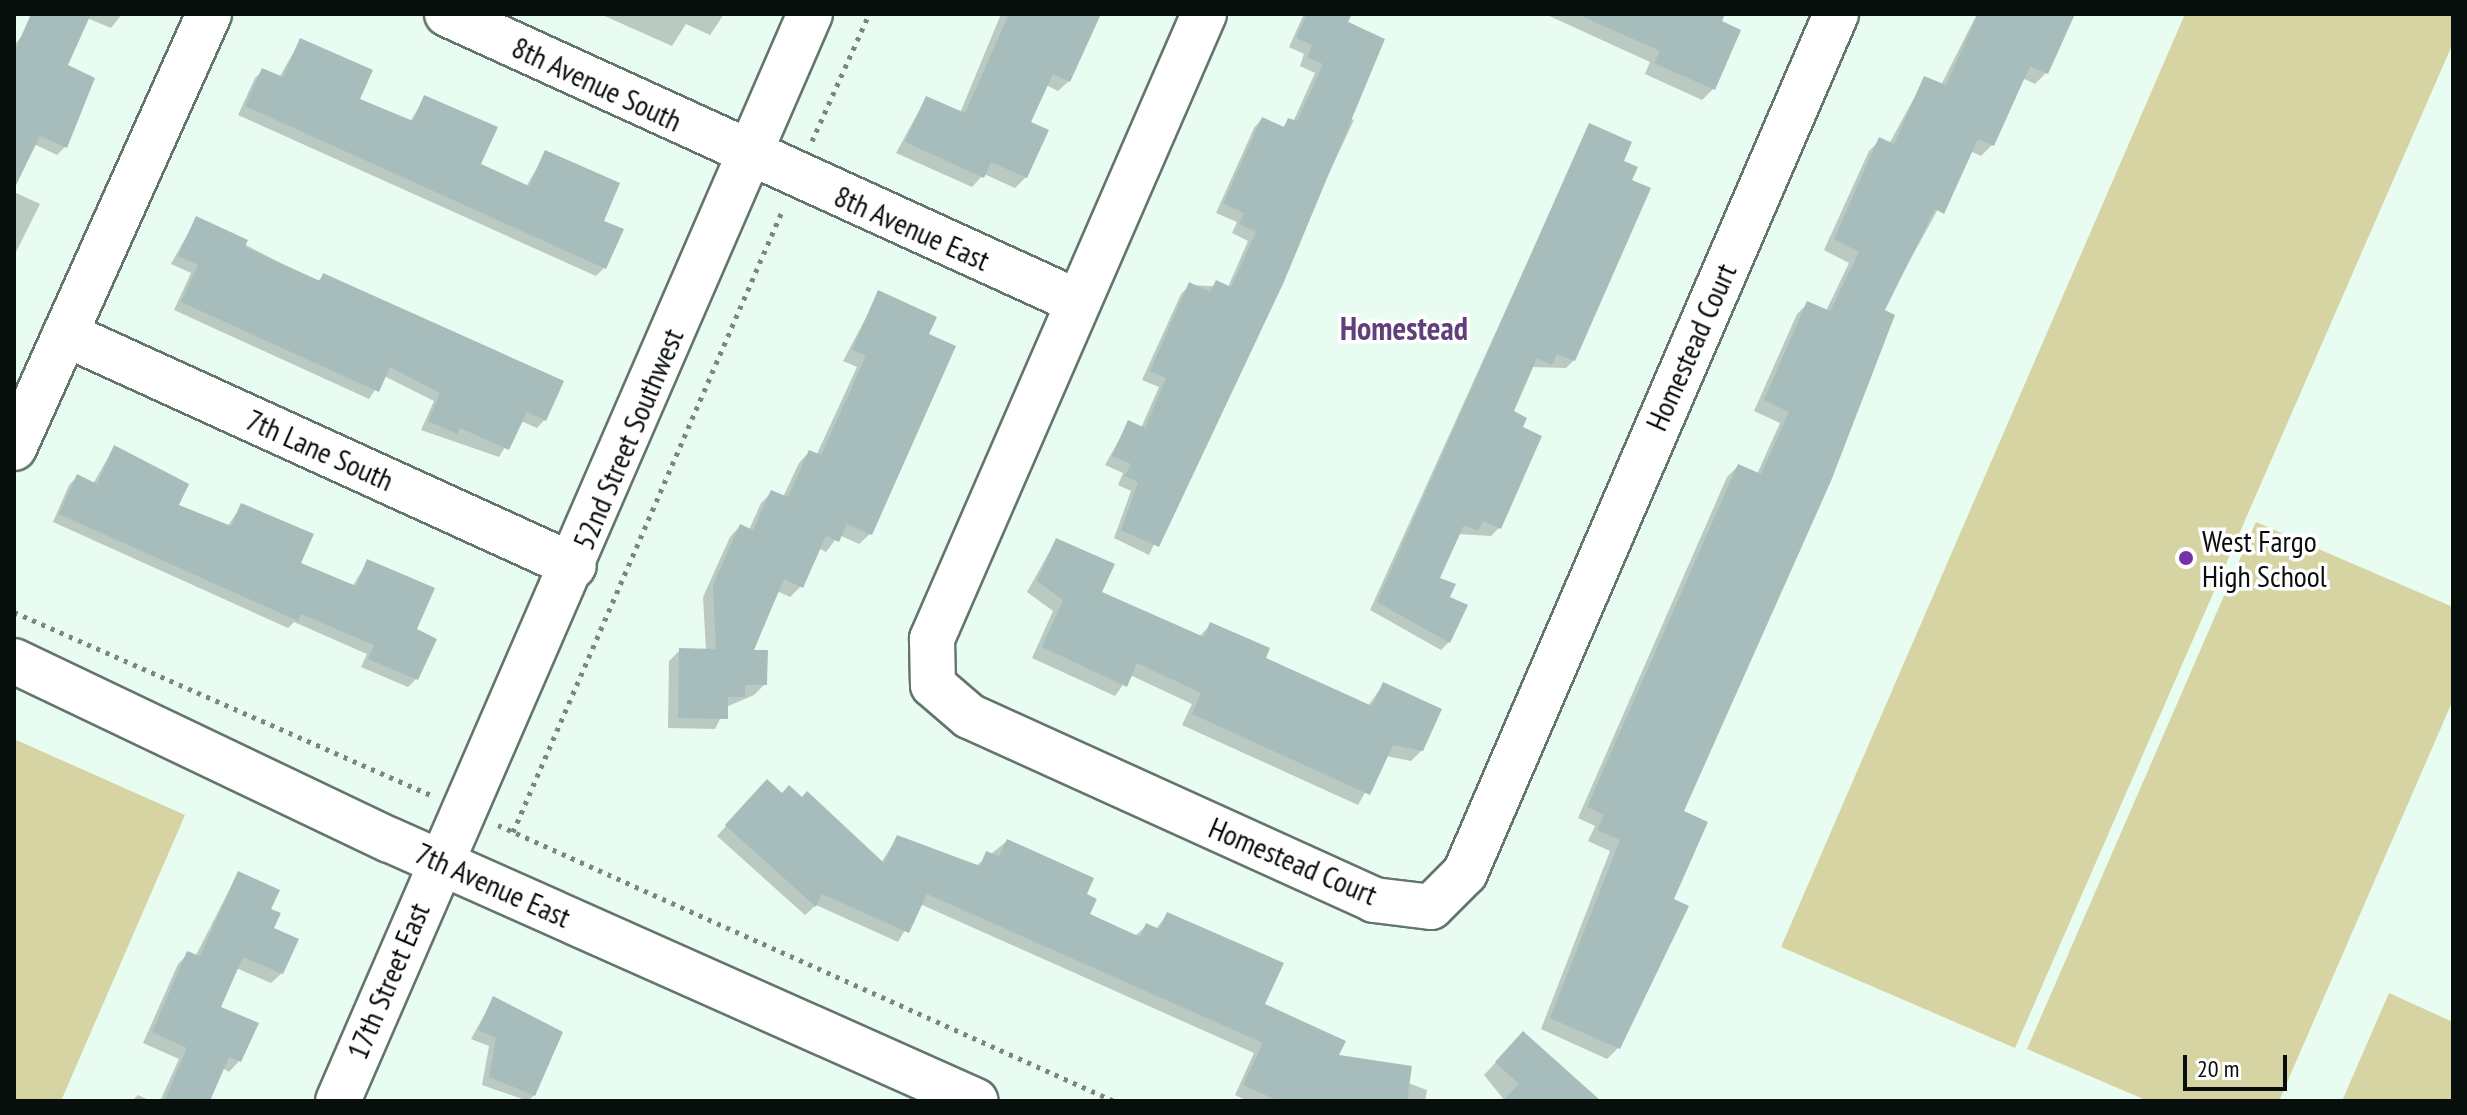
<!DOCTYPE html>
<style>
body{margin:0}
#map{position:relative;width:2467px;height:1115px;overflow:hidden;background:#e9fcf2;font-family:"PT Sans Narrow",sans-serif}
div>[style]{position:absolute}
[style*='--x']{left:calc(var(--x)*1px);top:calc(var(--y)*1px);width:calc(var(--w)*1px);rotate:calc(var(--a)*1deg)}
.green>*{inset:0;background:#d5d4a2}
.shadow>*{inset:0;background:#0003}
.building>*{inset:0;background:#a7bdbc}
.path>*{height:5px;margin-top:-2.5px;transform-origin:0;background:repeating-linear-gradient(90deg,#7a8781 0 4px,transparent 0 10px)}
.roads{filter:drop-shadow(2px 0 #64756d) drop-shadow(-2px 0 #64756d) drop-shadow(0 2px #64756d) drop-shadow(0 -2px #64756d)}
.minor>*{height:44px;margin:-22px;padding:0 22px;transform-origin:22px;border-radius:22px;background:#fff}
.dots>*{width:22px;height:22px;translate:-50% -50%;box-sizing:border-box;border:4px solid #fff;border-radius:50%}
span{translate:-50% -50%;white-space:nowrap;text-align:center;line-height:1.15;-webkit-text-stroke:7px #fff;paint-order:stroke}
.street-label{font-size:30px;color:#080e0b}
.poi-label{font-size:30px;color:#080e0b}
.left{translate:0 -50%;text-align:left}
.neighbourhood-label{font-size:32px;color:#5f407a;font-weight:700}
.frame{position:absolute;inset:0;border:16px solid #080e0b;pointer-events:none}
.scale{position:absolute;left:2183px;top:1055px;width:104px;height:36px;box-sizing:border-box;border:4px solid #080e0b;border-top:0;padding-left:10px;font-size:24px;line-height:28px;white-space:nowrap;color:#080e0b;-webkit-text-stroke:6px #fff;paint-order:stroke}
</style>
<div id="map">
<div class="green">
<div style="clip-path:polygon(2185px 14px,2453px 14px,2453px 43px,2015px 1048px,1781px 947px)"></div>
<div style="clip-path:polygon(2256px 522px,2453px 607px,2453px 700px,2279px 1101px,2148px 1101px,2027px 1049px)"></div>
<div style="clip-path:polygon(14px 739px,185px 815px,61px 1101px,14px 1101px)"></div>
<div style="clip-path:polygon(2389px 993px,2453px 1022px,2453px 1101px,2342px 1101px)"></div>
</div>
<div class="shadow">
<div style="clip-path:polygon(38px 14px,122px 14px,111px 28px,87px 18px,65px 66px,65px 147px,57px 155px,34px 144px,14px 190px,14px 46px)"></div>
<div style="clip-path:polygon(600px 14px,724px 14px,710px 35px,686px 24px,672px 46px)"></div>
<div style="clip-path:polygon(1001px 14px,1099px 14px,1069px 81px,1058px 91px,1046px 85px,1028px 123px,1026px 177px,1015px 188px,984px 174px,972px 187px,896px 153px,926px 98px,960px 113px)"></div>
<div style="clip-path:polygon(1304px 14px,1333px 14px,1382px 39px,1347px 117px,1354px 120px,1149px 555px,1114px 538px,1131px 491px,1118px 485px,1123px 473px,1105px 465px,1129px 422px,1141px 428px,1159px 387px,1142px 380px,1181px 294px,1190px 285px,1228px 287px,1248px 241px,1232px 233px,1237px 222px,1216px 213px,1254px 128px,1262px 119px,1281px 128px,1293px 122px,1315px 73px,1300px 66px,1304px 54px,1289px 47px)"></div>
<div style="clip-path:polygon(1545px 14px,1723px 14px,1713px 89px,1702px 100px,1645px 74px,1650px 62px)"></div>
<div style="clip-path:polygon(1977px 14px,2072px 14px,2046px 73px,2035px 84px,2022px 78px,1992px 145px,1981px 156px,1970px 151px,1882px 311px,1682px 812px,1671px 900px,1618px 1048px,1607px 1059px,1541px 1029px,1610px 851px,1588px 841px,1595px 826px,1578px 818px,1727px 477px,1738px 466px,1757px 474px,1780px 423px,1754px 411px,1797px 314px,1808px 303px,1826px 311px,1849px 263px,1824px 250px,1869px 151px,1880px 140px,1889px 144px,1925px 78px,1941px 85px)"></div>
<div style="clip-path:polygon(300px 41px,358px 100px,410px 122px,425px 97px,478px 165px,526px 187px,546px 152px,601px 222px,604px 268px,596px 276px,238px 115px,255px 78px,263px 70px,279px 78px)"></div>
<div style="clip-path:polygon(1589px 126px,1621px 162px,1574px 360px,1566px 368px,1531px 367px,1511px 412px,1499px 528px,1491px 536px,1458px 534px,1438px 579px,1447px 598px,1449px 642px,1441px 650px,1370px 610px)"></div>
<div style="clip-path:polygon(14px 192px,40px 204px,14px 256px)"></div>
<div style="clip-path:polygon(196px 219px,317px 282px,324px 275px,545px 419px,537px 428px,521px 421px,499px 457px,421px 430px,434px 401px,384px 376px,369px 399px,174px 310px,191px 273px,171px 264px)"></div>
<div style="clip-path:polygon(879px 293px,927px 335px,870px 534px,859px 544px,839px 535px,826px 552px,818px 548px,801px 586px,790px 597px,777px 591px,751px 651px,765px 684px,754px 695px,726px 707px,715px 729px,668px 728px,669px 661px,680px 650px,706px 651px,703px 597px,730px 537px,740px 526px,749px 530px,761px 503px,772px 492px,783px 497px,799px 463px,809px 452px,816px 456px,857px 367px,843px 361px)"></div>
<div style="clip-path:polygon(114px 447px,176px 506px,227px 527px,242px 505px,299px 564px,352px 587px,368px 561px,414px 630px,434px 640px,416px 679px,408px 687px,361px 667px,367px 654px,294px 622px,288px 628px,53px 522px,69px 485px,77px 477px,93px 484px)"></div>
<div style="clip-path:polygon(1056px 540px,1100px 593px,1199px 637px,1211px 624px,1263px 659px,1368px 706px,1383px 685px,1422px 750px,1411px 761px,1386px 756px,1358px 805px,1182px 725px,1192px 704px,1130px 675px,1115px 696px,1032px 658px,1053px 611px,1027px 592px)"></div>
<div style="clip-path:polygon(758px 791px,782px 795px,881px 863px,897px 838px,976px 866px,1007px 841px,1084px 895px,1088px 915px,1136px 935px,1146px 926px,1155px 930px,1167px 915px,1262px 1005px,1336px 1056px,1427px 1090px,1425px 1101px,1248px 1101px,1235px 1095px,1254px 1053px,920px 904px,898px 942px,816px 905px,805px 915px,717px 836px)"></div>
<div style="clip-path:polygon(238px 873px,268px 910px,282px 973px,271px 983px,236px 968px,219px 1008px,239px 1061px,229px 1072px,222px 1068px,207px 1101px,160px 1101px,179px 1059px,143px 1043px,178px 964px,188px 954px,195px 957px)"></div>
<div style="clip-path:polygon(493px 999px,534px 1095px,528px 1101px,482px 1085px,489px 1046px,471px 1039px)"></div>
<div style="clip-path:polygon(1511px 1046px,1575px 1101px,1505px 1101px,1484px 1075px)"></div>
<div style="clip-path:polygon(138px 1095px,151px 1101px,132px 1101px)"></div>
</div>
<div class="building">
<div style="clip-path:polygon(31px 14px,91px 14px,68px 65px,95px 78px,67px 148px,40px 136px,14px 189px,14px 53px)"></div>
<div style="clip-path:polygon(1009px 14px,1101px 14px,1070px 82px,1053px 74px,1031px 122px,1049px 130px,1027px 178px,991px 162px,984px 178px,905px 142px,926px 96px,965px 113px)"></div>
<div style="clip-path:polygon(1307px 14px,1352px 14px,1348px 22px,1385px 39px,1283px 284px,1159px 547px,1121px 530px,1138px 482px,1125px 476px,1131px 464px,1112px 456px,1128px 420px,1145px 428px,1166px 378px,1150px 371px,1189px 282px,1210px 292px,1216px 280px,1231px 287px,1256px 232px,1239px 224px,1244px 213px,1223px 204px,1262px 117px,1284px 127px,1288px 118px,1297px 121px,1323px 64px,1307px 57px,1312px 45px,1296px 38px)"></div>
<div style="clip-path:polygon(1577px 14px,1725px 14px,1722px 21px,1741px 30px,1715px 90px,1654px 63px,1660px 51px)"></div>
<div style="clip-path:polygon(1978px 14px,2075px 14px,2048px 74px,2030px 66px,1994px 146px,1978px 139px,1944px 214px,1935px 209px,1885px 310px,1895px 315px,1831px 481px,1684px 811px,1708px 822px,1674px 899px,1689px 906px,1620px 1049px,1550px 1018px,1620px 840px,1597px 830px,1604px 815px,1587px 807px,1738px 464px,1761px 474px,1789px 412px,1764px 400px,1807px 301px,1830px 311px,1859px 252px,1834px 239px,1879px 137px,1894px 144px,1924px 76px,1946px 85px)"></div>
<div style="clip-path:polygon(300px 38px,373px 70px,360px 99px,413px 121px,424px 95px,498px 127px,481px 164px,529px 186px,545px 150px,620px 183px,604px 221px,624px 229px,606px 269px,245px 106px,262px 68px,283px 77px)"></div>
<div style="clip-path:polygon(1589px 123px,1632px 142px,1624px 161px,1638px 167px,1632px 180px,1651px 188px,1575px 361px,1557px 354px,1552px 365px,1537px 358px,1514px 411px,1527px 418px,1523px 427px,1542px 436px,1501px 529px,1483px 521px,1478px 531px,1464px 525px,1440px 578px,1456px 584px,1450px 597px,1468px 605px,1450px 643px,1377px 602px)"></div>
<div style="clip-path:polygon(196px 216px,248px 240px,245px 247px,320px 281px,323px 273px,564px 381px,546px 421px,527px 412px,509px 450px,460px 428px,457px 434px,428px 421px,440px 393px,390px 367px,379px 392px,181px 302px,198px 265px,178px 256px)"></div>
<div style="clip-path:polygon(878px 290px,937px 317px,929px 334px,956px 346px,872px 535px,847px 524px,839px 542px,826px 536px,803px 588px,784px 579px,754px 650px,768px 650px,767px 685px,745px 685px,745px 697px,728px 697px,728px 719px,678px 718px,679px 648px,716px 649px,713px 585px,740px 524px,753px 530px,771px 490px,788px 497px,809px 450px,821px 455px,866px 356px,852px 350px)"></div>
<div style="clip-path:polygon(114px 445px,189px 484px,179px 505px,231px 526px,241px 503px,314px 534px,301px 563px,356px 586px,367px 559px,435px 588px,417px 629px,437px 639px,418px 680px,368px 659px,374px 645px,301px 614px,298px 621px,59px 514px,77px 474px,97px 484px)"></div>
<div style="clip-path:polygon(1056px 538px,1115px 564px,1102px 592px,1204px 637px,1210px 622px,1270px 648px,1266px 658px,1372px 706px,1383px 682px,1442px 709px,1423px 751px,1393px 745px,1370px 795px,1192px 714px,1201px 693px,1137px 663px,1127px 687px,1042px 647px,1063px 600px,1037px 581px)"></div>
<div style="clip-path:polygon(767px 779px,782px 793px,789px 785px,802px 797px,807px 791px,884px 863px,897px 835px,980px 866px,986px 851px,999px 856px,1007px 839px,1094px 878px,1087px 894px,1097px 899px,1090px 914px,1140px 937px,1146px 923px,1159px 929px,1167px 912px,1284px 963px,1265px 1004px,1346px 1041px,1339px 1055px,1412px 1066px,1407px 1101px,1279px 1101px,1243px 1085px,1263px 1043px,927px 894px,909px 933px,822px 894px,816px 907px,725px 825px)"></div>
<div style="clip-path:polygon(238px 871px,280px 890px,271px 909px,281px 913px,274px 928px,299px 939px,283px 974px,243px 957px,221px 1007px,259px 1023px,241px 1062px,229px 1057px,210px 1101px,164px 1101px,187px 1048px,152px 1032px,187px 951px,200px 956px)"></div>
<div style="clip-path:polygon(493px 996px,563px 1032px,535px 1096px,489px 1077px,496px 1038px,478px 1030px)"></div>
<div style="clip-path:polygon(1523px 1031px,1601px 1101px,1503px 1101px,1519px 1084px,1495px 1062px)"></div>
</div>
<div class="path">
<div style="--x:812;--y:141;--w:139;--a:-65.8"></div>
<div style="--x:14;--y:612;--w:455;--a:23.7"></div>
<div style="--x:498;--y:825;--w:675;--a:24.13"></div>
<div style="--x:513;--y:832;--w:679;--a:-66.57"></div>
</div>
<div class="roads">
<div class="minor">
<div style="--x:447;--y:14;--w:691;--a:24.53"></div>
<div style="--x:1204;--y:14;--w:682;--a:113.52"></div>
<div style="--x:932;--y:639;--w:46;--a:88.8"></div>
<div style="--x:933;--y:685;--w:48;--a:40.7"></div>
<div style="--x:969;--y:716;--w:445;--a:24.4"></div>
<div style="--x:1374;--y:900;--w:57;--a:7"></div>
<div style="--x:1431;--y:907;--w:48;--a:-45"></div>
<div style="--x:1465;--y:873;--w:936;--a:-66.64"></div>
<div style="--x:65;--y:334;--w:559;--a:24.5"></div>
<div style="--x:14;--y:448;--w:476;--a:-65.8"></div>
<div style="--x:14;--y:661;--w:416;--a:25.5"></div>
<div style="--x:390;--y:840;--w:641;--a:24.01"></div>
<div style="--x:338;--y:1101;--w:1185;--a:-66.53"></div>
</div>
</div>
<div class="dots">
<div style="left:2186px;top:558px;background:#7632a6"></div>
</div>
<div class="street-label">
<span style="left:597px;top:84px;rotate:25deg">8th Avenue South</span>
<span style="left:912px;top:228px;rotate:24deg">8th Avenue East</span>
<span style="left:1691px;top:347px;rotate:-66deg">Homestead Court</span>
<span style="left:628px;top:439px;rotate:-67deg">52nd Street Southwest</span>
<span style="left:320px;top:450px;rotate:24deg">7th Lane South</span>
<span style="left:1293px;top:861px;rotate:23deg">Homestead Court</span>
<span style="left:493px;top:885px;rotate:24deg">7th Avenue East</span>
<span style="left:388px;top:981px;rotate:-67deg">17th Street East</span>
</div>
<div class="poi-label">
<span class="left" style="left:2202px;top:558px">West Fargo<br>High School</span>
</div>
<div class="neighbourhood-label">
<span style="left:1404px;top:328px">Homestead</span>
</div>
<div class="frame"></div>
<div class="scale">20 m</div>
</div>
